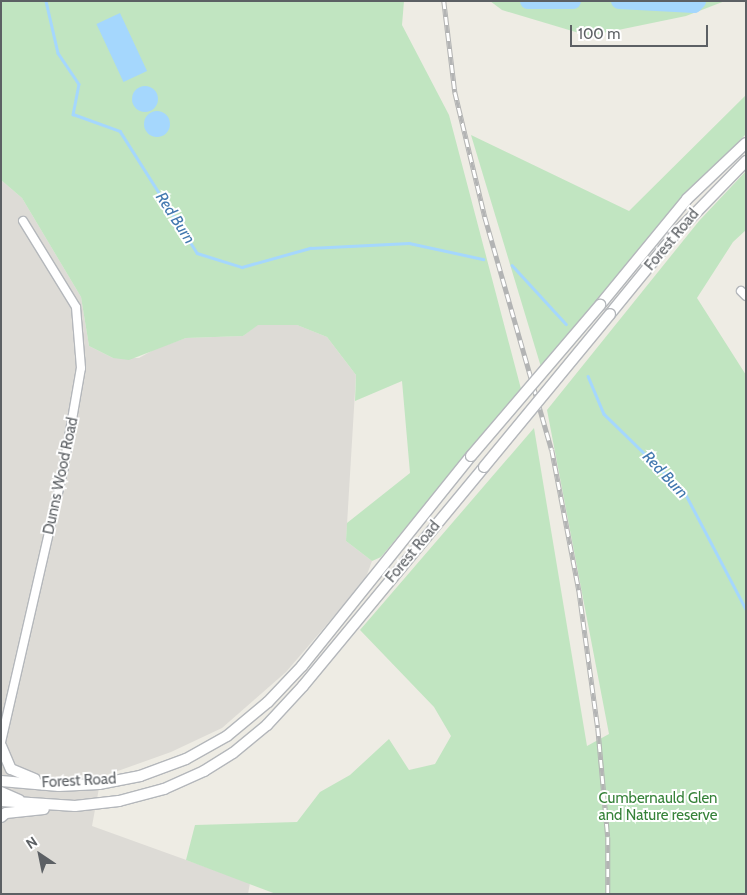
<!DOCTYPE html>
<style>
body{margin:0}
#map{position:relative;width:747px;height:895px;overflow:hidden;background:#eeece4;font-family:Cabin,sans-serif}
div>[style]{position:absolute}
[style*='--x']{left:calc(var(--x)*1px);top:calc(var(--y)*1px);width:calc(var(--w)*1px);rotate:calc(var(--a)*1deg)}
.industrial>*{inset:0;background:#dddbd6}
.green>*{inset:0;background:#c1e5c1}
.water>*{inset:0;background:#a5d7fd;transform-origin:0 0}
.round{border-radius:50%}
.stream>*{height:2.5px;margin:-1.25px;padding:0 1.25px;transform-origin:1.25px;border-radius:1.25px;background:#a5d7fd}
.river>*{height:16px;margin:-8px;padding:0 8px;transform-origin:8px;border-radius:8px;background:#a5d7fd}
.roads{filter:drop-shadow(1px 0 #b4b7bb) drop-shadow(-1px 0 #b4b7bb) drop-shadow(0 1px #b4b7bb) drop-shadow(0 -1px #b4b7bb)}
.minor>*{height:8px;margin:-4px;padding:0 4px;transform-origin:4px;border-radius:4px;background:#fff}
.tertiary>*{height:10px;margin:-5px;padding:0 5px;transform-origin:5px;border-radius:5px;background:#fff}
.rail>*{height:4.5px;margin-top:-2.25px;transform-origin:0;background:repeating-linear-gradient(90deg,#fff 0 8px,#b3b4b4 0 16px);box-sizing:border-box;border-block:1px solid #b3b4b4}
.bridges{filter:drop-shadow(1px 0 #b4b7bb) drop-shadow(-1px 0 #b4b7bb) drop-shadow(0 1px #b4b7bb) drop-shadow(0 -1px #b4b7bb)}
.tertiary-bridge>*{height:10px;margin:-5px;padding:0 5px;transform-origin:5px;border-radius:5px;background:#fff}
span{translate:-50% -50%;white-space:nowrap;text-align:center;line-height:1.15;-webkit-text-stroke:4px #fff;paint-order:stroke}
.street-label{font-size:15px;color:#5c6064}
.park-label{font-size:15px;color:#368239}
.water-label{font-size:16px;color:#4278af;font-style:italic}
.frame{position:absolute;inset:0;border:2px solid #5c6064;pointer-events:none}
.north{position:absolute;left:15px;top:830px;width:50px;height:50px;-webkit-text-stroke:4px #fff;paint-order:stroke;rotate:326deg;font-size:14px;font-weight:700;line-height:20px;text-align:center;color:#5c6064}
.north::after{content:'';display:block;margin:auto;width:18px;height:22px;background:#5c6064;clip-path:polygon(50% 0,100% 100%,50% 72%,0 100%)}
.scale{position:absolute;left:570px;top:25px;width:138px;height:22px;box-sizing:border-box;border:2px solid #5c6064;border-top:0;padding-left:6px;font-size:15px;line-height:18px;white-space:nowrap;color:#5c6064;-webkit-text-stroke:4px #fff;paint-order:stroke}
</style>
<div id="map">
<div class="industrial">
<div style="clip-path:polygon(1px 180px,22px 198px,81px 297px,89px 346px,113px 358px,139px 358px,155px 349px,186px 338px,243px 336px,257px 325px,297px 325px,327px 337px,356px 375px,346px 541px,372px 561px,365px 580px,286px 672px,222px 728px,171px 752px,101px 777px,92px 826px,250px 883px,248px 894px,1px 894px)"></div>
</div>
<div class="green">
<div style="clip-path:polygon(1px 1px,404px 1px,402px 25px,449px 115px,521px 389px,381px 557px,372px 561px,346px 541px,347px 523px,410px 473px,402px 381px,355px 401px,356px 375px,327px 337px,297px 325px,258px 325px,243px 336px,186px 338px,129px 360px,113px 358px,89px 346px,81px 297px,22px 198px,1px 180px)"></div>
<div style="clip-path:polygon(490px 1px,725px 1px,686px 16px,589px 36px,502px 10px)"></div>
<div style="clip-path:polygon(746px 95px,746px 134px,664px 219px,541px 367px,471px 135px,629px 211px)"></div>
<div style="clip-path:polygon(746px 171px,746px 230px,733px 242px,697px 298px,746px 375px,746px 894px,276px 894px,186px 860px,195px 825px,297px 822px,320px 792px,350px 775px,389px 739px,409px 770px,435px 764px,451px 736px,434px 707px,360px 630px,534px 428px,587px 746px,609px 734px,547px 410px,699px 221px)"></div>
</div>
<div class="water">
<div style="left:120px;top:13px;width:64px;height:26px;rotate:65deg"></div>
<div class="round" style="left:132px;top:86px;width:26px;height:26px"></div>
<div class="round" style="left:144px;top:111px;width:26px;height:26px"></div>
</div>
<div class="stream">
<div style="--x:46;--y:1;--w:53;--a:77"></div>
<div style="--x:58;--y:53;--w:37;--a:56"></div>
<div style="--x:79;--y:84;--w:31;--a:101"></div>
<div style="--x:73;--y:114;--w:50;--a:19.9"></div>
<div style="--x:120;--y:131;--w:144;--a:57.7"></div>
<div style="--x:197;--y:253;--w:47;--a:17.3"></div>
<div style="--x:242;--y:267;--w:71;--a:-15.6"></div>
<div style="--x:310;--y:248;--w:99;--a:-2.9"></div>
<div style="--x:409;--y:243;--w:76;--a:12.2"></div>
<div style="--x:512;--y:265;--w:80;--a:47.5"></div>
<div style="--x:588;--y:376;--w:41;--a:67.2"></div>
<div style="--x:604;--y:414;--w:113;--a:44.3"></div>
<div style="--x:685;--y:493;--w:131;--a:62.3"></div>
<div style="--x:745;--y:894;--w:2;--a:-63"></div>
</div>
<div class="river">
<div style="--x:528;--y:1;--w:45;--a:0"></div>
<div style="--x:619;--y:1;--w:75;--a:3.1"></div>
<div style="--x:694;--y:5;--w:6;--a:-45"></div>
</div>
<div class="roads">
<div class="minor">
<div style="--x:741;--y:291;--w:7;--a:45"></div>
<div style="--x:1;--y:742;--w:283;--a:-77.1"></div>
<div style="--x:64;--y:466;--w:99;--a:-80.2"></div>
<div style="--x:81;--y:368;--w:61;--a:-94.7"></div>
<div style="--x:76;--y:307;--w:101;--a:-121.6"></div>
</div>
<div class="tertiary">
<div style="--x:600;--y:305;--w:137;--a:-50.6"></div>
<div style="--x:687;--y:199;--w:81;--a:-43.5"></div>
<div style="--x:610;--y:314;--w:107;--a:-50.7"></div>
<div style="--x:678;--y:231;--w:98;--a:-45.8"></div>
<div style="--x:1;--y:746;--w:25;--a:67"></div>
<div style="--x:11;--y:769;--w:26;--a:23"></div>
<div style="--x:1;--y:781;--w:58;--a:4.9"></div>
<div style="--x:59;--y:786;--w:40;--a:-2.9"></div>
<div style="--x:99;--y:784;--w:42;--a:-11"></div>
<div style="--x:140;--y:776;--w:49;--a:-20.3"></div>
<div style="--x:186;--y:759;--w:47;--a:-29.3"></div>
<div style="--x:227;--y:736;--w:53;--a:-39.7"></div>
<div style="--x:268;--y:702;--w:50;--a:-46.6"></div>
<div style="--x:302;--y:666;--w:270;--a:-51.2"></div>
<div style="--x:1;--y:792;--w:20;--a:24"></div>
<div style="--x:1;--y:801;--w:74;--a:3.9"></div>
<div style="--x:75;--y:806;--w:44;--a:-6.5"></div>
<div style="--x:119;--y:801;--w:47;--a:-14.9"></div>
<div style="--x:164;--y:789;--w:44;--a:-24.2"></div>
<div style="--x:204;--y:771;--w:34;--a:-32"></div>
<div style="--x:233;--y:753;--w:44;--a:-39.5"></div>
<div style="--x:267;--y:725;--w:53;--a:-47.3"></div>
<div style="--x:303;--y:686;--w:284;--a:-50.4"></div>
<div style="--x:1;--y:817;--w:6;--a:-39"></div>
<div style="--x:6;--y:813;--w:38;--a:-6"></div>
</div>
</div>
<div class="rail">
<div style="--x:444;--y:1;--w:92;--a:83.1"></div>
<div style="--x:455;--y:92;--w:129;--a:76.5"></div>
<div style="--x:485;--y:217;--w:242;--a:74"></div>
<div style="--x:552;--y:450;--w:143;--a:79.1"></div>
<div style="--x:579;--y:590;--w:139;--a:82.2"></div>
<div style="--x:598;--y:728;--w:109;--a:84.8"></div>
<div style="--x:608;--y:837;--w:57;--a:90"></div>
</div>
<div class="bridges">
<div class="tertiary-bridge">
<div style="--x:471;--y:456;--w:199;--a:-49.5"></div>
<div style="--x:484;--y:467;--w:198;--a:-50.5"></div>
</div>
</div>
<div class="street-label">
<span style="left:672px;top:240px;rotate:-50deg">Forest Road</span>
<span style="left:61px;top:476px;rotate:-78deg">Dunns Wood Road</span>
<span style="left:413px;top:552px;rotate:-50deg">Forest Road</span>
<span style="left:79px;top:781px;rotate:-3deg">Forest Road</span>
</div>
<div class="park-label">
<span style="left:658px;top:807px">Cumbernauld Glen<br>and Nature reserve</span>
</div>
<div class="water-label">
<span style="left:175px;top:218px;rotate:57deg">Red Burn</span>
<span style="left:665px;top:475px;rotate:47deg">Red Burn</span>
</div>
<div class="frame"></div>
<div class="north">N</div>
<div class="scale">100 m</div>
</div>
